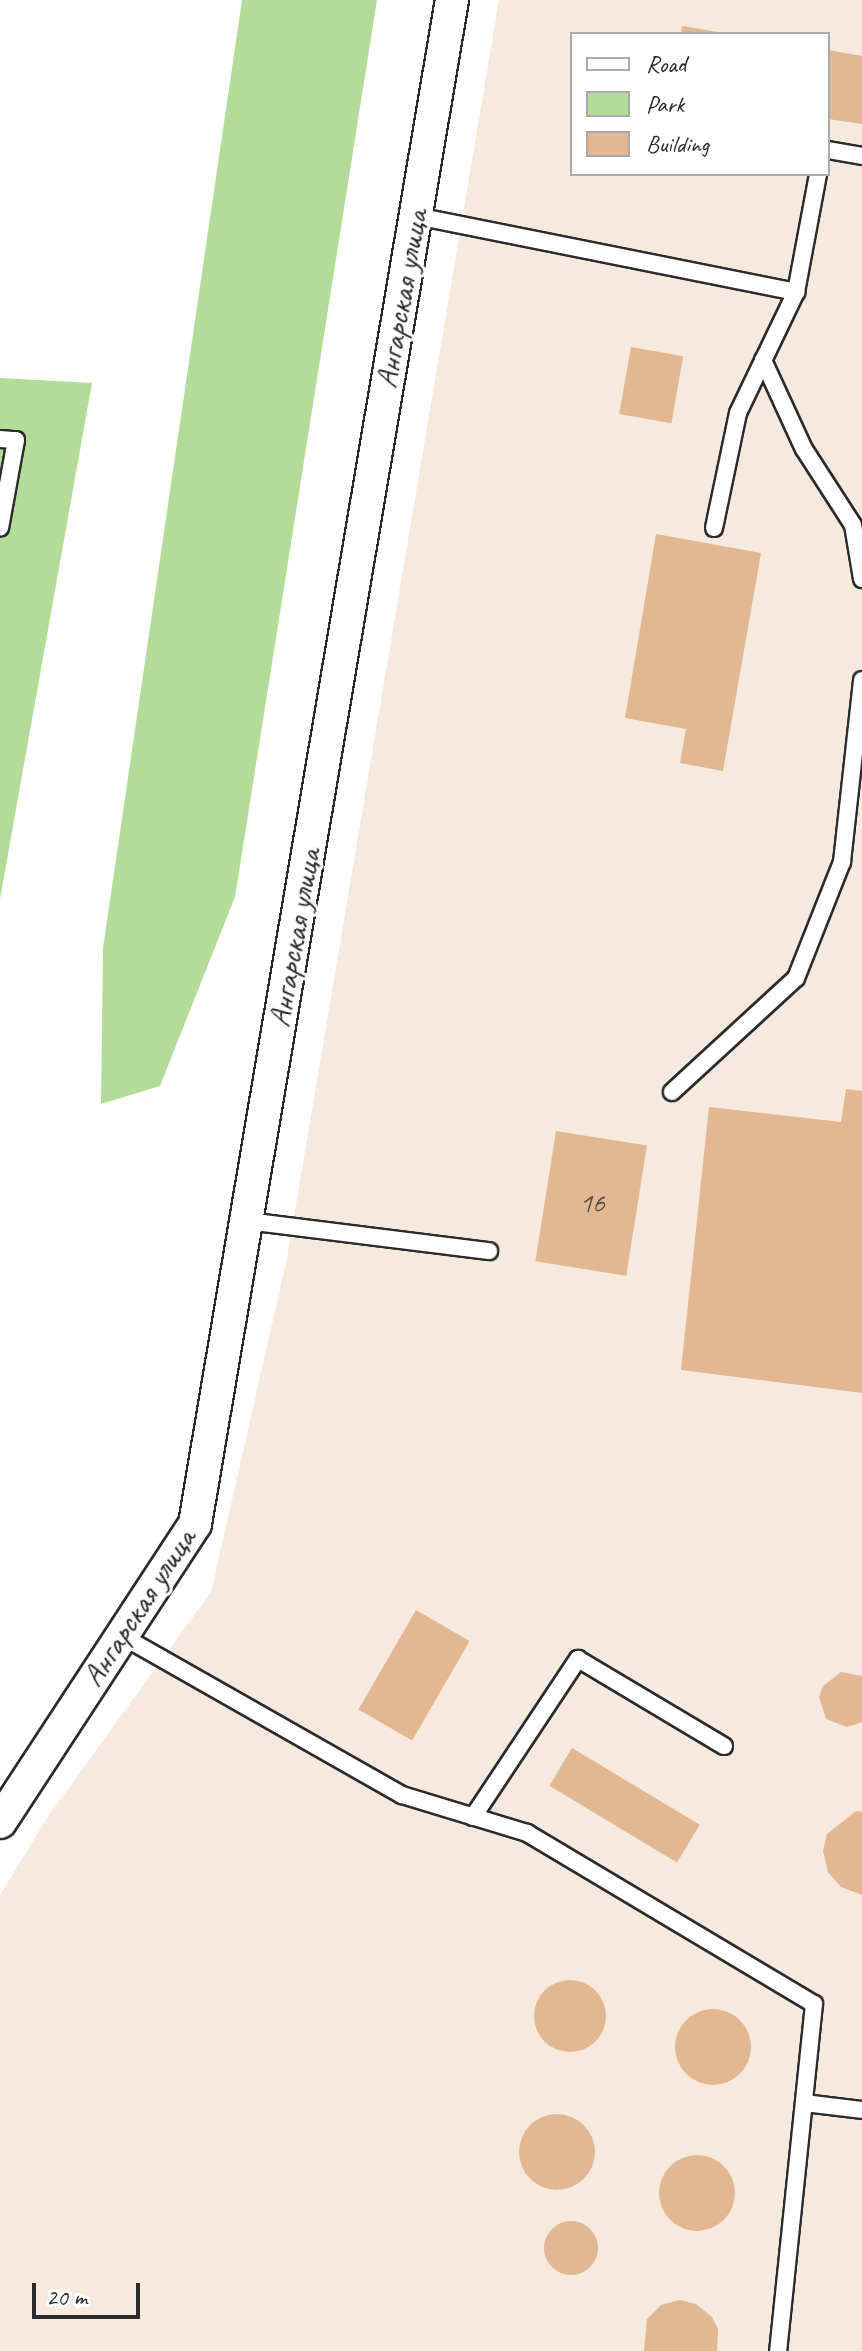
<!DOCTYPE html>
<meta charset="utf-8">
<style>
body{margin:0}
#map{position:relative;width:862px;height:2351px;overflow:hidden;background:#fff;font-family:Caveat,sans-serif}
div>[style]{position:absolute}
[style*='--x']{left:calc(var(--x)*1px);top:calc(var(--y)*1px);width:calc(var(--w)*1px);rotate:calc(var(--a)*1deg)}
.built>*{inset:0;background:#f6e9de}
.green>*{inset:0;background:#b3dc99}
.building>*{inset:0;background:#e2b792;transform-origin:0 0}
.round{border-radius:50%}
.roads{filter:drop-shadow(2px 0 #2b2b2b) drop-shadow(-2px 0 #2b2b2b) drop-shadow(0 2px #2b2b2b) drop-shadow(0 -2px #2b2b2b)}
.lane>*{height:16px;margin:-8px;padding:0 8px;transform-origin:8px;border-radius:8px;background:#fff}
.street>*{height:32px;margin:-16px;padding:0 16px;transform-origin:16px;border-radius:16px;background:#fff}
span{translate:-50% -50%;white-space:nowrap;text-align:center;line-height:1.15;-webkit-text-stroke:6px #fff;paint-order:stroke}
.number-label{font-size:28px;color:#594e45}
.number-label span{-webkit-text-stroke-width:0}
.street-label{font-size:32px;color:#2b2b2b}
.legend{position:absolute;left:570px;top:32px;width:260px;height:144px;box-sizing:border-box;background:#fff;border:2px solid #aaa;margin:0;padding:10px 14px;list-style:none;font-size:24px;color:#2b2b2b}
.legend li{display:flex;align-items:center;gap:16px;height:40px}
.legend b{width:40px;border:2px solid #aaa}
.scale{position:absolute;left:32px;top:2283px;width:108px;height:36px;box-sizing:border-box;border:4px solid #2b2b2b;border-top:0;padding-left:10px;font-size:24px;line-height:28px;white-space:nowrap;color:#2b2b2b;-webkit-text-stroke:6px #fff;paint-order:stroke}
</style>
<div id="map">
<div class="built">
<div style="clip-path:polygon(evenodd,499px 0,862px 0,862px 2351px,0 2351px,0 1895px,49px 1815px,211px 1592px,287px 1258px,499px 0,572px 34px,828px 34px,828px 174px,572px 174px,572px 34px)"></div>
</div>
<div class="green">
<div style="clip-path:polygon(242px 0,377px 0,235px 897px,160px 1086px,101px 1104px,103px 948px)"></div>
<div style="clip-path:polygon(0 378px,92px 383px,0 899px)"></div>
</div>
<div class="building">
<div style="clip-path:polygon(682px 26px,718px 32px,718px 34px,681px 34px)"></div>
<div style="clip-path:polygon(828px 50px,862px 56px,862px 124px,828px 119px)"></div>
<div style="left:631px;top:347px;width:53px;height:68px;rotate:10deg"></div>
<div style="clip-path:polygon(656px 534px,761px 553px,723px 771px,680px 763px,686px 729px,625px 718px)"></div>
<div style="clip-path:polygon(846px 1089px,862px 1091px,862px 1393px,681px 1370px,709px 1107px,841px 1122px)"></div>
<div style="left:556px;top:1131px;width:92px;height:132px;rotate:9deg"></div>
<div style="left:416px;top:1610px;width:62px;height:115px;rotate:30deg"></div>
<div style="clip-path:polygon(841px 1672px,862px 1676px,862px 1722px,847px 1727px,826px 1719px,819px 1697px,823px 1686px)"></div>
<div style="left:572px;top:1748px;width:149px;height:44px;rotate:31deg"></div>
<div style="clip-path:polygon(856px 1811px,862px 1812px,862px 1895px,841px 1887px,828px 1872px,823px 1851px,827px 1834px)"></div>
<div class="round" style="left:534px;top:1980px;width:72px;height:72px"></div>
<div class="round" style="left:675px;top:2009px;width:76px;height:76px"></div>
<div class="round" style="left:519px;top:2114px;width:76px;height:76px"></div>
<div class="round" style="left:659px;top:2155px;width:76px;height:76px"></div>
<div class="round" style="left:544px;top:2221px;width:54px;height:54px"></div>
<div style="clip-path:polygon(680px 2300px,696px 2304px,712px 2317px,718px 2329px,717px 2351px,644px 2351px,647px 2319px,661px 2305px)"></div>
</div>
<div class="roads">
<div class="lane">
<div style="--x:828;--y:150;--w:35;--a:10"></div>
<div style="--x:416;--y:216;--w:388;--a:11.3"></div>
<div style="--x:796;--y:292;--w:120;--a:-79.4"></div>
<div style="--x:763;--y:360;--w:98;--a:65.3"></div>
<div style="--x:804;--y:449;--w:90;--a:57.2"></div>
<div style="--x:853;--y:525;--w:55;--a:80.5"></div>
<div style="--x:0;--y:439;--w:16;--a:4"></div>
<div style="--x:16;--y:440;--w:89;--a:100.3"></div>
<div style="--x:714;--y:528;--w:117;--a:-78.2"></div>
<div style="--x:738;--y:413;--w:134;--a:-64.4"></div>
<div style="--x:672;--y:1092;--w:168;--a:-42.6"></div>
<div style="--x:796;--y:978;--w:125;--a:-68.4"></div>
<div style="--x:842;--y:862;--w:183;--a:-83.7"></div>
<div style="--x:247;--y:1221;--w:244;--a:7.1"></div>
<div style="--x:122;--y:1636;--w:322;--a:29.6"></div>
<div style="--x:402;--y:1795;--w:131;--a:16.9"></div>
<div style="--x:527;--y:1833;--w:334;--a:30.8"></div>
<div style="--x:814;--y:2004;--w:349;--a:95.9"></div>
<div style="--x:473;--y:1817;--w:190;--a:-56.4"></div>
<div style="--x:578;--y:1659;--w:170;--a:30.8"></div>
<div style="--x:804;--y:2103;--w:58;--a:6.9"></div>
</div>
<div class="street">
<div style="--x:0;--y:1822;--w:356;--a:-56.8"></div>
<div style="--x:195;--y:1524;--w:1546;--a:-80.43"></div>
</div>
</div>
<div class="number-label">
<span style="left:592px;top:1203px">16</span>
</div>
<div class="street-label">
<span style="left:402px;top:299px;rotate:-80deg">Ангарская улица</span>
<span style="left:295px;top:938px;rotate:-80deg">Ангарская улица</span>
<span style="left:139px;top:1608px;rotate:-57deg">Ангарская улица</span>
</div>
<ul class="legend">
<li><b style="height:10px;background:#fff"></b>Road</li>
<li><b style="height:22px;background:#b3dc99"></b>Park</li>
<li><b style="height:22px;background:#e2b792"></b>Building</li>
</ul>
<div class="scale">20 m</div>
</div>
